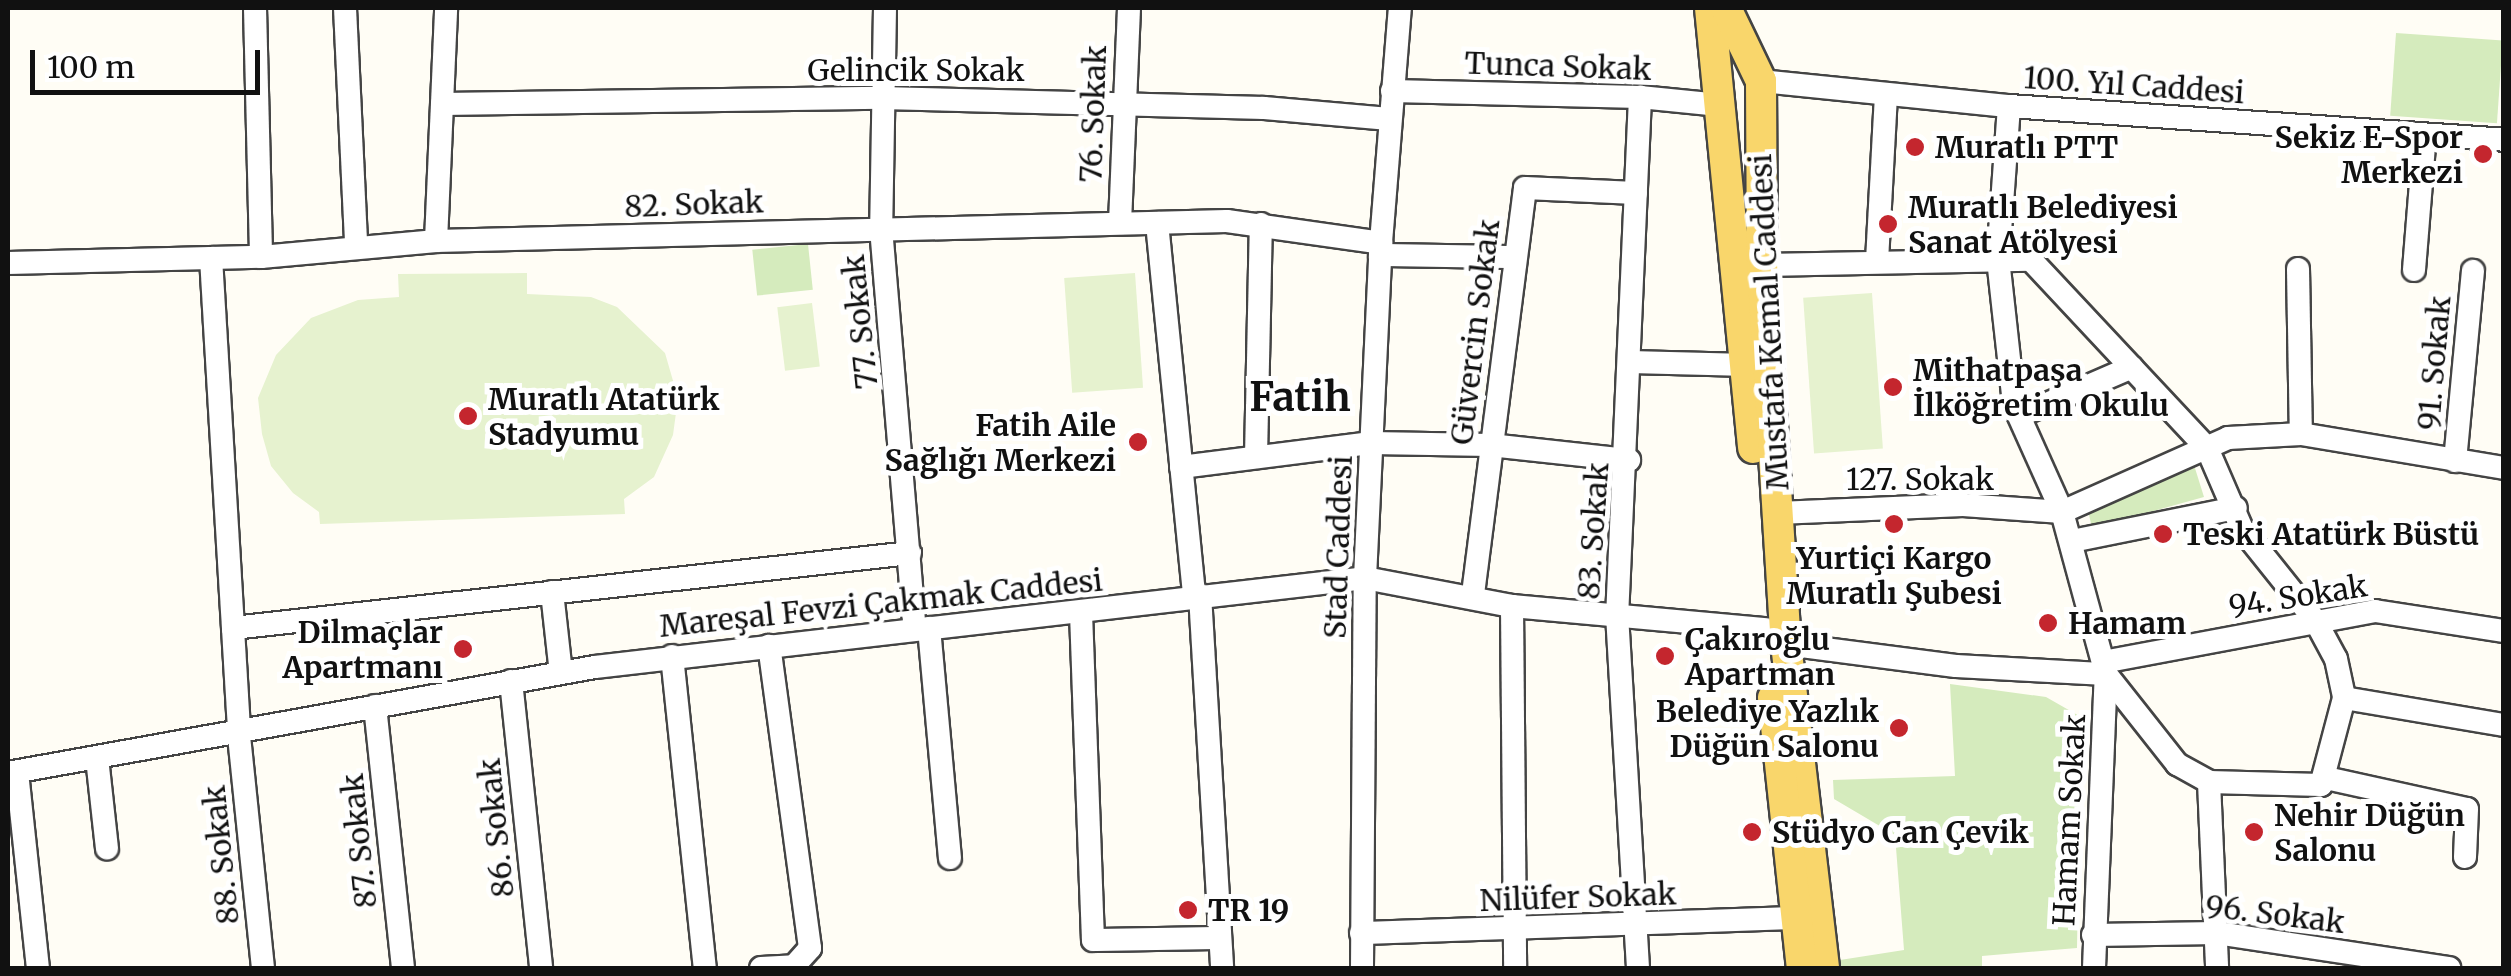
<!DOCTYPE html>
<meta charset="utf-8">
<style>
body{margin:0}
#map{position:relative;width:2511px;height:976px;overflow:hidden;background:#fffdf5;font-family:Merriweather,serif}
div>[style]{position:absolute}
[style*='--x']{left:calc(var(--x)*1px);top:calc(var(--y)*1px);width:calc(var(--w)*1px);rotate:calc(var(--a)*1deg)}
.green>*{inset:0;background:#d5ebbd;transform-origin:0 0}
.pitch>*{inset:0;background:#e6f2cf;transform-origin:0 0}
.roads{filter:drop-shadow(2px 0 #444) drop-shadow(-2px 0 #444) drop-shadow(0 2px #444) drop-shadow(0 -2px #444)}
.minor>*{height:22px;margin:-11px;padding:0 11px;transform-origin:11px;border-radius:11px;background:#fff}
.major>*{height:30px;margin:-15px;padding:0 15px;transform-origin:15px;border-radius:15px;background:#f9d66b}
.dots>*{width:28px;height:28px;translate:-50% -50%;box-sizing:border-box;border:5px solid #fff;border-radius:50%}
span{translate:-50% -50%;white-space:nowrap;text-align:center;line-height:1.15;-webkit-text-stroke:10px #fff;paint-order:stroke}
.street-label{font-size:30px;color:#111}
.poi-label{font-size:30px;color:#111;font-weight:700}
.right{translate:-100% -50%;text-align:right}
.left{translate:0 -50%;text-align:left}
.district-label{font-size:40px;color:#111;font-weight:700}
.frame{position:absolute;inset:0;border:10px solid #111;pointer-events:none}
.scale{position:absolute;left:30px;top:50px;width:230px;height:45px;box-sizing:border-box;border:5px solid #111;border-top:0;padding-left:12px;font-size:30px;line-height:35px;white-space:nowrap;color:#111;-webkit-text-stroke:8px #fff;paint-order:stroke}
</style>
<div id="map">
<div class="green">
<div style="left:2396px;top:33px;width:107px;height:83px;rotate:4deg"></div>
<div style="left:808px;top:244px;width:46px;height:56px;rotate:84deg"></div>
<div style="clip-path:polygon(2194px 465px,2204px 497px,2092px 528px,2087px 506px)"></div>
<div style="clip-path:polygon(1950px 684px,2046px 697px,2081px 717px,2077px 948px,1982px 956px,1982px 968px,1841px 968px,1840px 960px,1904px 950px,1895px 835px,1834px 799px,1833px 780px,1955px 776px)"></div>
</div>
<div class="pitch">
<div style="clip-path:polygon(527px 273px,527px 294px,591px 297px,617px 307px,665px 353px,678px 398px,673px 435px,654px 477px,624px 499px,625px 514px,320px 524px,319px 512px,293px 493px,271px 466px,262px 434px,258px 398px,276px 355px,311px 318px,358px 300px,399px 297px,398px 274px)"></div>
<div style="left:1135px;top:273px;width:115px;height:71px;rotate:86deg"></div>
<div style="left:1872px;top:293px;width:156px;height:69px;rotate:86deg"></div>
<div style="left:812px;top:303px;width:64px;height:35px;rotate:83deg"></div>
</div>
<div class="roads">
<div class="minor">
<div style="--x:255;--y:8;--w:249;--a:88.6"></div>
<div style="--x:345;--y:8;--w:237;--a:87.3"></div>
<div style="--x:885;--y:8;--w:220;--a:91"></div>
<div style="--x:881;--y:228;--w:402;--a:85.2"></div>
<div style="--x:1761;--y:81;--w:249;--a:5.8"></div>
<div style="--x:2009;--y:106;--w:496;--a:3.9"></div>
<div style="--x:1392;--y:91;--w:248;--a:1.4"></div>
<div style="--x:1640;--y:97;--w:80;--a:5.7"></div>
<div style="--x:442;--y:104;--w:439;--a:-0.8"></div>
<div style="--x:881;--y:98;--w:383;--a:1.5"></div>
<div style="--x:1264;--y:108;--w:126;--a:5"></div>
<div style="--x:2009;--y:106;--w:153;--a:94.1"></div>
<div style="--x:1998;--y:259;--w:147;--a:83.7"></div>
<div style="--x:2014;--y:405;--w:117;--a:65.8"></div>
<div style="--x:2062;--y:512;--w:168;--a:74.8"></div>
<div style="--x:2106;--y:674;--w:115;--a:51.7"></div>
<div style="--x:2177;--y:764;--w:37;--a:29"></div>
<div style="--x:2209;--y:782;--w:186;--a:87.5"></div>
<div style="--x:1120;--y:223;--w:215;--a:-87.6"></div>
<div style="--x:1157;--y:223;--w:375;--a:84.3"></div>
<div style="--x:436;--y:241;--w:233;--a:-87.5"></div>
<div style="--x:1380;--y:255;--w:132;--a:0.9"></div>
<div style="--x:211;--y:258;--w:479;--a:86.6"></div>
<div style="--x:239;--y:736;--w:233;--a:84.1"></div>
<div style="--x:1877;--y:261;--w:166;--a:-86.9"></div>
<div style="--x:8;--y:263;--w:253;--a:-1.4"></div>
<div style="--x:261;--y:257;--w:176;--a:-5.2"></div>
<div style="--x:436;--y:241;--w:791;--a:-1.45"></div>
<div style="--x:1227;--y:221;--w:156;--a:8.1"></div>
<div style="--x:1762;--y:265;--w:269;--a:-1.1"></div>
<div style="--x:2031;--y:260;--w:258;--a:46.9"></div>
<div style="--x:2207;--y:448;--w:88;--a:66.6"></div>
<div style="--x:2242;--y:529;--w:117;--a:51.3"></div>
<div style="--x:2315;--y:620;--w:44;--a:61.7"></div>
<div style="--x:2336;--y:659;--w:40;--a:78"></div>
<div style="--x:2344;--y:698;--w:90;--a:104.8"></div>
<div style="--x:2321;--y:785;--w:112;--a:-178.5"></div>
<div style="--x:2298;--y:269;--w:165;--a:89"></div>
<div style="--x:2414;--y:270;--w:123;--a:-85.4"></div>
<div style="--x:1631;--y:362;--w:116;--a:1.5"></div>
<div style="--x:2019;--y:416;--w:123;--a:-23.4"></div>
<div style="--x:1256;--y:457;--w:233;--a:-88.8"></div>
<div style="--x:2455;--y:461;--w:191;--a:-84.6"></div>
<div style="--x:1181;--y:467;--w:192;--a:-7.2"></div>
<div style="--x:1371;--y:443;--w:119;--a:1"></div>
<div style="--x:1490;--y:445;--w:140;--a:6.2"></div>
<div style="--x:1778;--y:513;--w:185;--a:-2.5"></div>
<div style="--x:1963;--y:505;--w:99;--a:4"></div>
<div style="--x:2062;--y:512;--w:182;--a:-24"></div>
<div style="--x:2228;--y:438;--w:73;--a:-3.1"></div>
<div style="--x:2301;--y:434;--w:206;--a:9.5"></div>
<div style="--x:2072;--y:541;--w:167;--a:-11.4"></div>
<div style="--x:552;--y:592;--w:81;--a:83.7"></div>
<div style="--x:1473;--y:594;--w:409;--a:-82.7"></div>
<div style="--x:1525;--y:188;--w:111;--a:2.6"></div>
<div style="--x:1200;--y:595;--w:374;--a:86.6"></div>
<div style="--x:1512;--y:606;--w:362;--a:89.5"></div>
<div style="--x:1081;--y:613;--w:327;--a:87.9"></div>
<div style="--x:1093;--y:940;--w:127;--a:-0.9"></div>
<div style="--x:233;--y:628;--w:681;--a:-6.32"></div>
<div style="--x:929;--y:628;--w:231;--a:84.8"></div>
<div style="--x:1786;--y:644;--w:171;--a:7.4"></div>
<div style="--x:1956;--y:666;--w:150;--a:3.1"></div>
<div style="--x:672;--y:656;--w:314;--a:84"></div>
<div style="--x:2103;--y:662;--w:277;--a:-10.6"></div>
<div style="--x:2375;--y:611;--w:131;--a:8.8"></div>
<div style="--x:511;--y:681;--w:289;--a:84"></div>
<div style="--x:2344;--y:698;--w:162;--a:9.6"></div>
<div style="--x:375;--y:706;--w:263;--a:83.9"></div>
<div style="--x:97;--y:758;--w:91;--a:83.7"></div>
<div style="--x:17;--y:772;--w:197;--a:83.9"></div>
<div style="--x:8;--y:773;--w:596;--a:-10.24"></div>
<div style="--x:595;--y:667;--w:775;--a:-6.59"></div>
<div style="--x:1365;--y:578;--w:150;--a:10.8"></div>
<div style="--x:1512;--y:606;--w:255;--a:5.2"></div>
<div style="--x:2326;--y:778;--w:144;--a:12.4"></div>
<div style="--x:2467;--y:809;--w:48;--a:92.4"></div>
<div style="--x:1361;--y:933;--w:435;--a:-2"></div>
<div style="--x:2093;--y:935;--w:124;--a:-0.9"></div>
<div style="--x:2217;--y:933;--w:235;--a:8.6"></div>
<div style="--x:761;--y:968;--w:33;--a:-3"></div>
<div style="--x:794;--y:966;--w:24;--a:-48"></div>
<div style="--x:810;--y:948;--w:305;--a:-97.7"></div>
<div style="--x:1362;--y:968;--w:390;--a:-89.6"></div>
<div style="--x:1365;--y:578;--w:323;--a:-87.3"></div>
<div style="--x:1380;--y:255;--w:248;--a:-85.4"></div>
<div style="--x:1638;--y:968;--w:351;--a:-93.4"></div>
<div style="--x:1617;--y:618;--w:522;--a:-87.47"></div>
<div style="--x:2094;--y:968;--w:294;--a:-87.7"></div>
</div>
<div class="major">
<div style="--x:1710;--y:8;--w:442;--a:84.4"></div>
<div style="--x:1726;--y:8;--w:81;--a:64.4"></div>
<div style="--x:1761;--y:81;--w:184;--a:89.7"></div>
<div style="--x:1762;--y:265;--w:380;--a:86.4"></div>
<div style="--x:1786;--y:644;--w:326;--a:83.3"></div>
<div style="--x:1773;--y:698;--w:272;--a:83.9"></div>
</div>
</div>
<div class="dots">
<div style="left:1915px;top:147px;background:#c4262e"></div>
<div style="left:2483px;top:154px;background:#c4262e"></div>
<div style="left:1888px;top:224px;background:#c4262e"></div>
<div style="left:1893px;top:387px;background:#c4262e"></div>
<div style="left:468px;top:416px;background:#c4262e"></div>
<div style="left:1138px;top:442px;background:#c4262e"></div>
<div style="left:1894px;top:524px;background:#c4262e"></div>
<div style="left:2163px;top:534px;background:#c4262e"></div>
<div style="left:2048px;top:623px;background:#c4262e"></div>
<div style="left:463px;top:649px;background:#c4262e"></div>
<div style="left:1665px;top:656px;background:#c4262e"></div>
<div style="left:1899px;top:728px;background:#c4262e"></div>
<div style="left:1752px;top:832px;background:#c4262e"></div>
<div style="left:2254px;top:832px;background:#c4262e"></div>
<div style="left:1188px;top:910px;background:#c4262e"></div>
</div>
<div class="street-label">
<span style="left:1558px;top:66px;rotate:2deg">Tunca Sokak</span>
<span style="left:916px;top:70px">Gelincik Sokak</span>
<span style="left:2134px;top:85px;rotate:4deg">100. Yıl Caddesi</span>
<span style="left:1093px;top:114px;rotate:-88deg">76. Sokak</span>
<span style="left:694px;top:204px;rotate:-2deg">82. Sokak</span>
<span style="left:860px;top:322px;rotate:-96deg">77. Sokak</span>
<span style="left:1769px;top:322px;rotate:-93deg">Mustafa Kemal Caddesi</span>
<span style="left:1475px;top:332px;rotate:-83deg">Güvercin Sokak</span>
<span style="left:2434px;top:363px;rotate:-85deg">91. Sokak</span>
<span style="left:1920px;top:479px">127. Sokak</span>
<span style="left:1593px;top:531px;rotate:-86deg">83. Sokak</span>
<span style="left:1338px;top:547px;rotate:-88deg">Stad Caddesi</span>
<span style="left:2298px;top:596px;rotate:-9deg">94. Sokak</span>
<span style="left:881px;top:603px;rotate:-6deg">Mareşal Fevzi Çakmak Caddesi</span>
<span style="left:2069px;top:820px;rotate:-87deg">Hamam Sokak</span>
<span style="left:496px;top:828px;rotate:-96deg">86. Sokak</span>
<span style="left:359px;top:841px;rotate:-96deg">87. Sokak</span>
<span style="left:221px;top:855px;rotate:-96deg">88. Sokak</span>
<span style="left:1578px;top:897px;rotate:-2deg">Nilüfer Sokak</span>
<span style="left:2275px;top:914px;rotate:7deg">96. Sokak</span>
</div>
<div class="poi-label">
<span class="right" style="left:2463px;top:154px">Sekiz E-Spor<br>Merkezi</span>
<span class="left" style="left:1935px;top:147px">Muratlı PTT</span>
<span class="left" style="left:1908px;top:224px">Muratlı Belediyesi<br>Sanat Atölyesi</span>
<span class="left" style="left:1913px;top:387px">Mithatpaşa<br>İlköğretim Okulu</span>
<span class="left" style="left:488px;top:416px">Muratlı Atatürk<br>Stadyumu</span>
<span class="right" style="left:1116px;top:442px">Fatih Aile<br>Sağlığı Merkezi</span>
<span class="left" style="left:2183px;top:534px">Teski Atatürk Büstü</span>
<span style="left:1894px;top:575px">Yurtiçi Kargo<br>Muratlı Şubesi</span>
<span class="left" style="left:2068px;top:623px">Hamam</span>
<span class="right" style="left:443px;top:649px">Dilmaçlar<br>Apartmanı</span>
<span class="left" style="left:1685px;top:656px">Çakıroğlu<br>Apartman</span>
<span class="right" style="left:1879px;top:728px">Belediye Yazlık<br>Düğün Salonu</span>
<span class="left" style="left:2274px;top:832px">Nehir Düğün<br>Salonu</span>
<span class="left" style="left:1772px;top:832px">Stüdyo Can Çevik</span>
<span class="left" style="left:1208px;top:910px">TR 19</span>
</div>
<div class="district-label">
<span style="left:1300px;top:397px">Fatih</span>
</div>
<div class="frame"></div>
<div class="scale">100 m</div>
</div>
